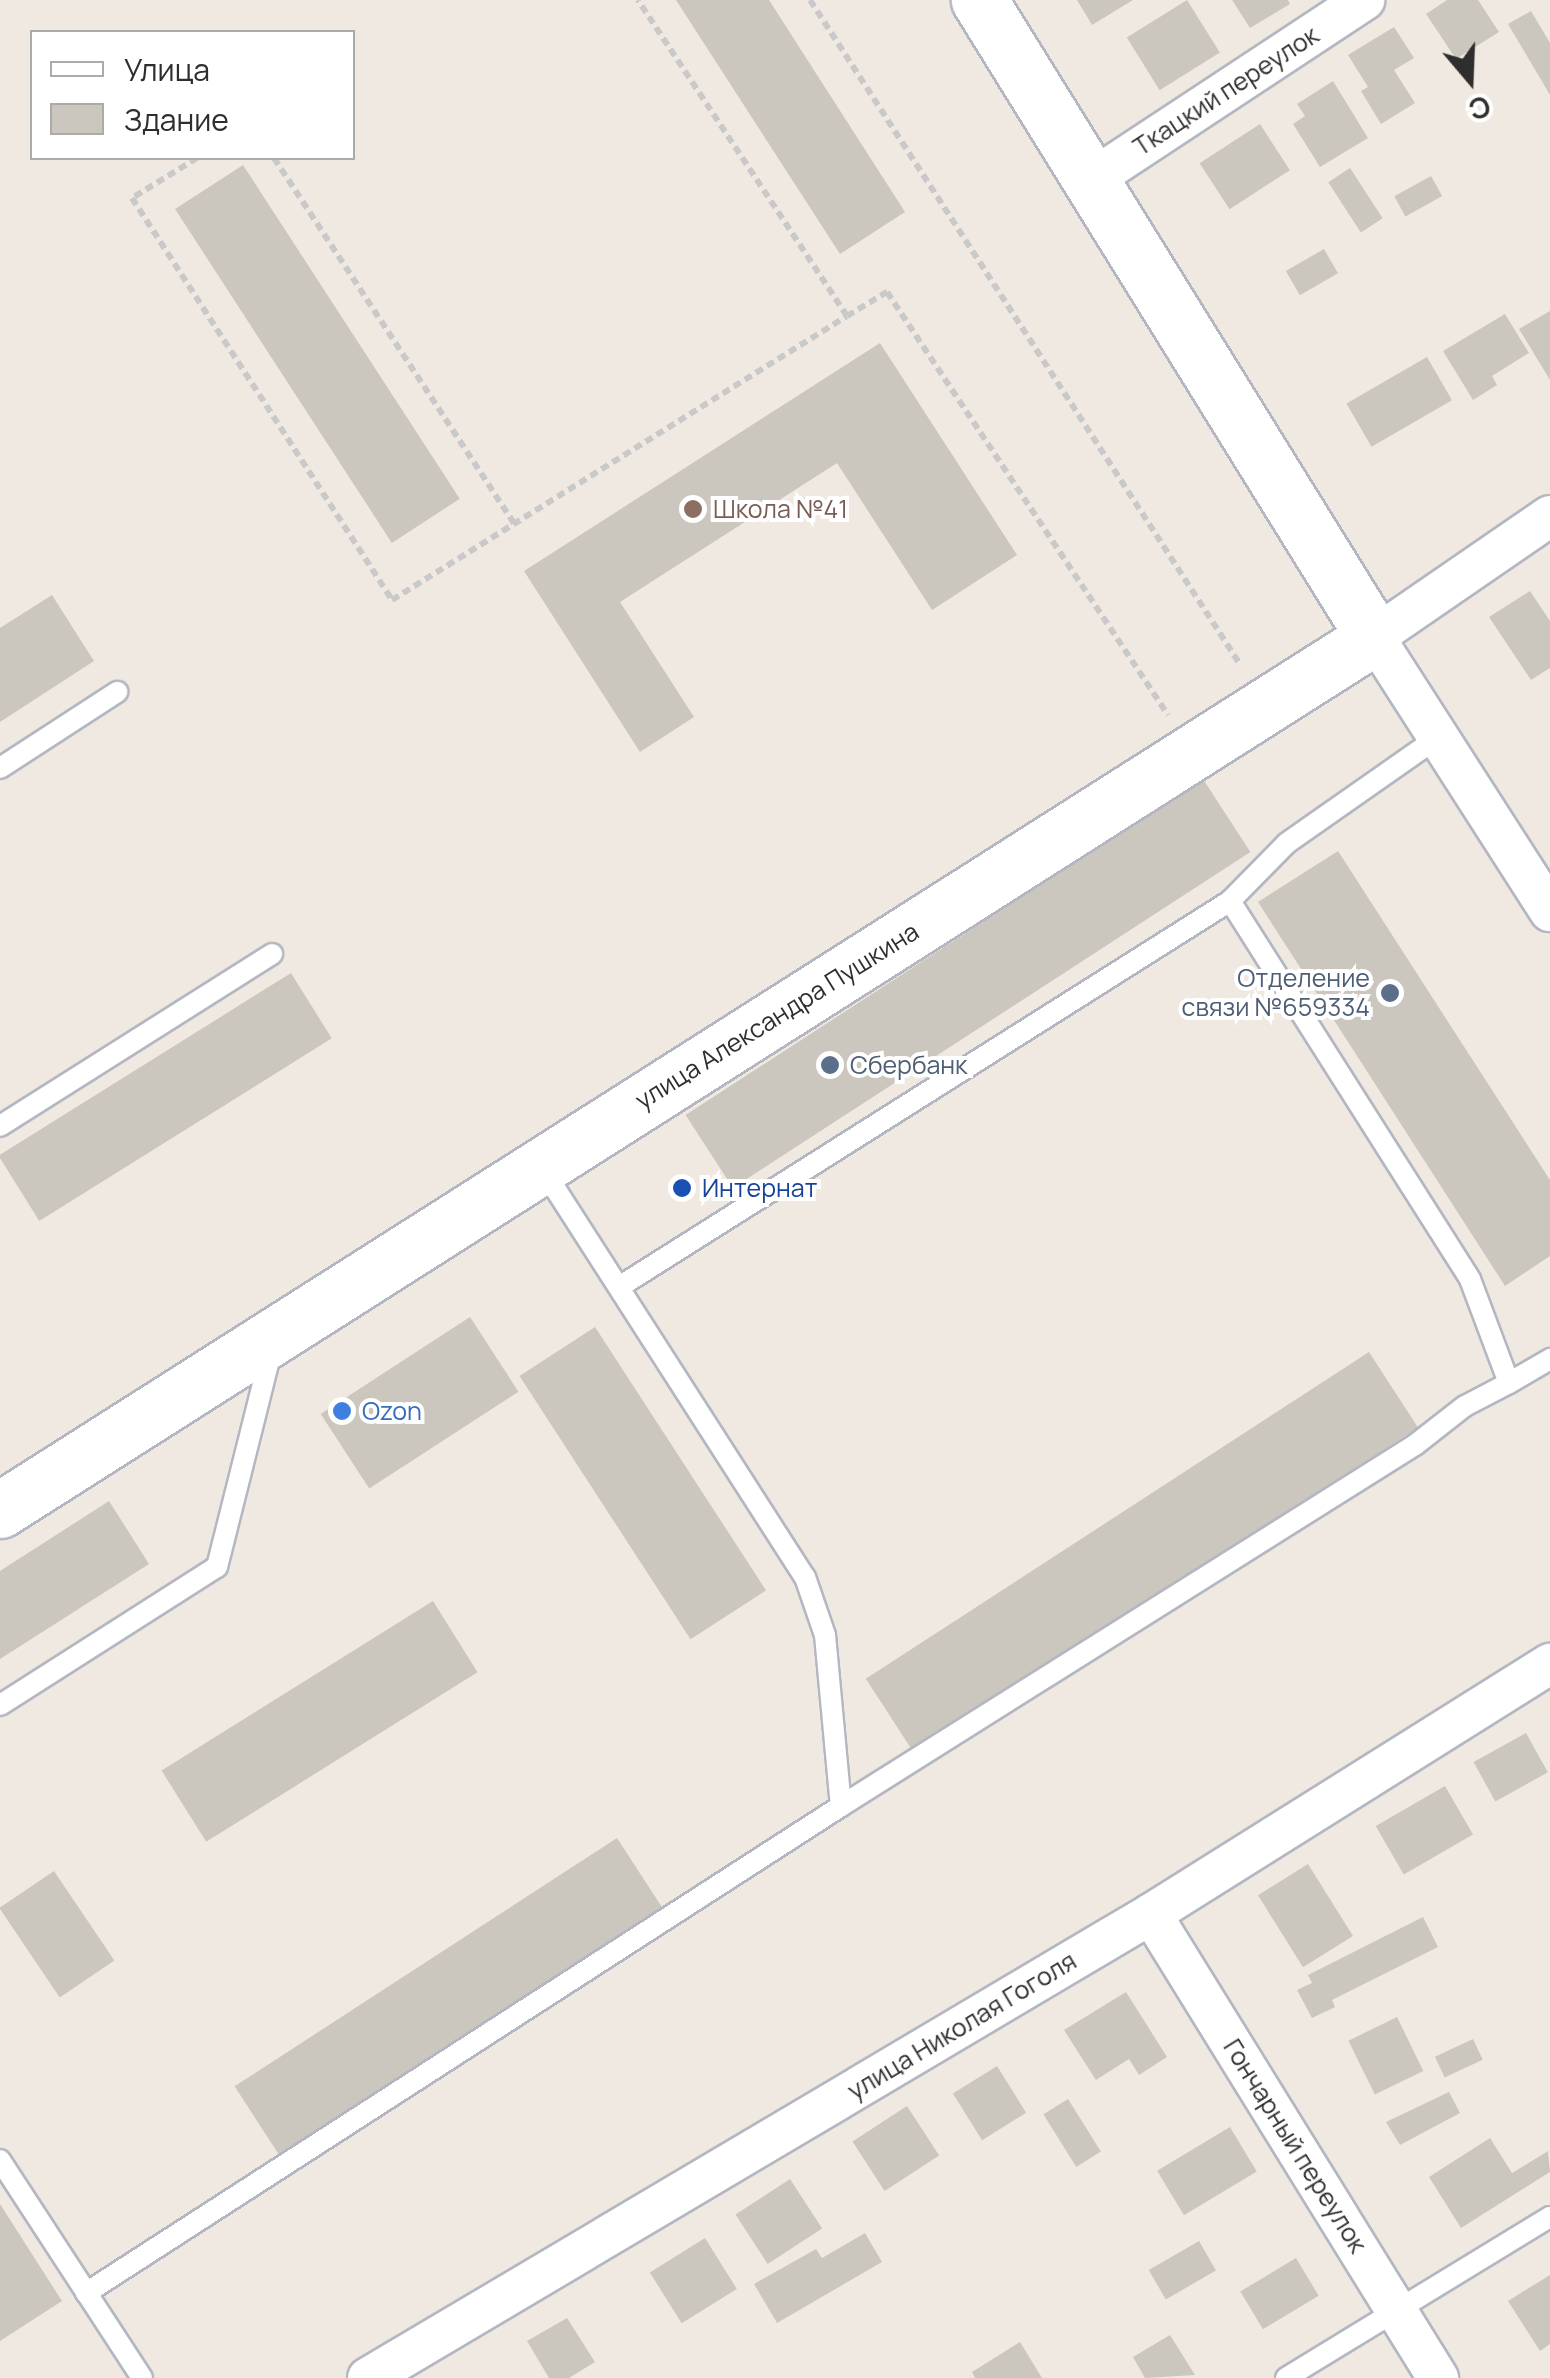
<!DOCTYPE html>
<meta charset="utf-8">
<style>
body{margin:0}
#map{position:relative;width:1550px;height:2378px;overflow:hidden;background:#efe9e1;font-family:Manrope,sans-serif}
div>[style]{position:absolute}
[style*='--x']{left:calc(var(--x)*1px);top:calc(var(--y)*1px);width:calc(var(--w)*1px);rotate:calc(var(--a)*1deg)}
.building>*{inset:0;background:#cbc7bf;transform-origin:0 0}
.path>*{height:6px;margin-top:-3px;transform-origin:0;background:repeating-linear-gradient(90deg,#c9c9c9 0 8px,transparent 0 13px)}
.roads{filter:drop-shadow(2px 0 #b4b7c1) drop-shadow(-2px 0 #b4b7c1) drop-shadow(0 2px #b4b7c1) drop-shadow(0 -2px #b4b7c1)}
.lane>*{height:20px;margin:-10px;padding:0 10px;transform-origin:10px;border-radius:10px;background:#fff}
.street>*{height:40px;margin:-20px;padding:0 20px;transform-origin:20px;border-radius:20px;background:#fff}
.secondary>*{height:55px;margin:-27.5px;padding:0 27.5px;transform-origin:27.5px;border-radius:27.5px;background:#fff}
.dots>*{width:28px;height:28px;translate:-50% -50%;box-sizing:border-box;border:5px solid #fff;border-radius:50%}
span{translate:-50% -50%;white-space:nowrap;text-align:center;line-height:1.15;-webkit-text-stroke:8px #fff;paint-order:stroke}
.street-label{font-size:25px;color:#2e2e2e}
.education-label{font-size:25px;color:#785e54}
.left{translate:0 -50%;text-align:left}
.service-label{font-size:25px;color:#4e5e75}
.right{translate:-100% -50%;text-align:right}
.transit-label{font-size:25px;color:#164399}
.shop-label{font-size:25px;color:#366cbe}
.legend{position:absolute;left:30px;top:30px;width:325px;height:130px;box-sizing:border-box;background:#fff;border:2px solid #ababab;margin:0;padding:12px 18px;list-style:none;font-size:30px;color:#2e2e2e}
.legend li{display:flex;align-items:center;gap:20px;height:50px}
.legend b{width:50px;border:2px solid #ababab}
.north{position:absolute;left:1420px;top:30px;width:100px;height:100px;-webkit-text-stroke:8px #fff;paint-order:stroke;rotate:161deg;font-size:28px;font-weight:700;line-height:40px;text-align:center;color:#2e2e2e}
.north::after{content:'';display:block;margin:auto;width:35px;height:45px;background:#2e2e2e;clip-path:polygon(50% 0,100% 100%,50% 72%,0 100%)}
</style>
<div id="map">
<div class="building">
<div style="clip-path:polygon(676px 0,769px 0,905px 212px,840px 254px)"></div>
<div style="clip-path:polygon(1077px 0,1133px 0,1092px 25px)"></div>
<div style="left:1187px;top:0;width:62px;height:71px;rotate:58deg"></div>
<div style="clip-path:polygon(1232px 0,1288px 0,1290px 4px,1250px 28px)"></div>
<div style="clip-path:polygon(1447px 0,1478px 0,1499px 32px,1456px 59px,1426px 14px)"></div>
<div style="clip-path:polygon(1531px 11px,1550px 43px,1550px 95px,1508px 24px)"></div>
<div style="clip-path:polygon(1394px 27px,1414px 58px,1394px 70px,1415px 103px,1381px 124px,1361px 91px,1368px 87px,1348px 55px)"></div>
<div style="clip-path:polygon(1333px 81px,1368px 138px,1320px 167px,1293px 124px,1305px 116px,1297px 104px)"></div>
<div style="left:1260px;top:124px;width:55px;height:72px;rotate:57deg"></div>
<div style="left:243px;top:165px;width:398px;height:81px;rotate:57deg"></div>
<div style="left:1350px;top:168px;width:60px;height:26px;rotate:57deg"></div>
<div style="left:1431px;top:176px;width:23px;height:42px;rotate:61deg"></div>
<div style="left:1324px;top:249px;width:28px;height:44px;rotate:60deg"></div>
<div style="clip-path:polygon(1550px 311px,1550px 380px,1519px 329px)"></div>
<div style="clip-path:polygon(1505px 314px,1529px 353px,1492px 376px,1497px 385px,1473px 400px,1443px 351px)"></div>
<div style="clip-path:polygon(880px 343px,1017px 555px,932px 610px,837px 463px,620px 602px,694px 717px,640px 752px,524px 571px)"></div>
<div style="left:1427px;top:357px;width:50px;height:93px;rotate:60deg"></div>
<div style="clip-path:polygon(1530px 591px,1550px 621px,1550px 668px,1531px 680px,1489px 617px)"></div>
<div style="clip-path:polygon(52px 595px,94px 661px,0 722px,0 628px)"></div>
<div style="left:1203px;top:779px;width:87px;height:617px;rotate:57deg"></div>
<div style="clip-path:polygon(1338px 851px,1550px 1180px,1550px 1256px,1505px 1286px,1258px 902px)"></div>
<div style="left:291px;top:973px;width:77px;height:345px;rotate:58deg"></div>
<div style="left:470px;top:1317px;width:89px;height:178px;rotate:57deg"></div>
<div style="left:595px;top:1327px;width:314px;height:90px;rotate:57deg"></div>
<div style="left:1369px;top:1352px;width:90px;height:600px;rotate:57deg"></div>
<div style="clip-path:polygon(109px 1501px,149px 1564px,0 1659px,0 1571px)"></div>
<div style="left:433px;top:1601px;width:84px;height:320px;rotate:58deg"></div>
<div style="left:1526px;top:1733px;width:45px;height:60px;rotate:61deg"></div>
<div style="left:1445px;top:1786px;width:56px;height:80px;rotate:60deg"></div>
<div style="left:617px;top:1838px;width:83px;height:456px;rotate:57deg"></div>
<div style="left:1308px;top:1864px;width:85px;height:59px;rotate:58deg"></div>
<div style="left:54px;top:1871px;width:108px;height:66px;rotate:56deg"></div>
<div style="clip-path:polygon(1423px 1917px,1438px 1947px,1332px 2000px,1335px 2007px,1312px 2018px,1297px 1990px,1312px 1983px,1308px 1975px)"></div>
<div style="clip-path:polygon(1126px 1992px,1167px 2057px,1139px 2075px,1129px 2059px,1096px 2080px,1064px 2030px)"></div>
<div style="left:1397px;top:2017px;width:60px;height:54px;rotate:64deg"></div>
<div style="left:1473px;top:2039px;width:23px;height:42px;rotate:65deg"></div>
<div style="left:997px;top:2066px;width:55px;height:52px;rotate:58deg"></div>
<div style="clip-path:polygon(1449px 2092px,1460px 2113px,1400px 2145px,1386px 2122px)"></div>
<div style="left:1068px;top:2099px;width:62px;height:29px;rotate:58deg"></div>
<div style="left:907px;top:2106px;width:59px;height:65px;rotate:57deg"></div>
<div style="left:1230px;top:2127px;width:52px;height:85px;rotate:59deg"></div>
<div style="clip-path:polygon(1490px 2138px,1512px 2173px,1548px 2151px,1550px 2172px,1461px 2228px,1429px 2177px)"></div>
<div style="left:790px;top:2179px;width:59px;height:65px;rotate:57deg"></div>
<div style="clip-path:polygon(0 2204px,62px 2301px,0 2341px)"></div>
<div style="clip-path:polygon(865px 2233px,882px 2262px,777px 2323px,754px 2284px,816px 2249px,822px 2258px)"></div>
<div style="left:705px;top:2238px;width:60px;height:65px;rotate:58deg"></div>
<div style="left:1199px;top:2241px;width:34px;height:58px;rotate:60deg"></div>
<div style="left:1296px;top:2258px;width:44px;height:65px;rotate:59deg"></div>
<div style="clip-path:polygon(1550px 2275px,1550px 2344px,1540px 2351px,1508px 2301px)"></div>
<div style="clip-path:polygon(567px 2318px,595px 2362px,569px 2378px,549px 2378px,527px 2341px)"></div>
<div style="clip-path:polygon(1170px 2335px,1195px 2375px,1145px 2378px,1133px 2357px)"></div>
<div style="clip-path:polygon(1020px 2342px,1042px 2378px,975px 2378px,972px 2372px)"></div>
</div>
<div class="path">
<div style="--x:810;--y:0;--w:793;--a:57.09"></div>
<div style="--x:197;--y:158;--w:76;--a:148.4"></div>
<div style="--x:132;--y:198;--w:479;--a:57.1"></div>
<div style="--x:392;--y:600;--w:536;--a:-31.97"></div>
<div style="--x:847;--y:316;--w:379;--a:-123.5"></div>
<div style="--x:274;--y:158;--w:440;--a:56.7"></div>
<div style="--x:847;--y:316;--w:47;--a:-31"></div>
<div style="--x:887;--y:292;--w:508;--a:56.4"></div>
</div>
<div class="roads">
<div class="lane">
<div style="--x:0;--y:768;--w:140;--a:-33"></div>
<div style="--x:0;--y:1126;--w:322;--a:-32.3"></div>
<div style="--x:542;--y:1168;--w:486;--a:57.3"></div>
<div style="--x:805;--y:1577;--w:61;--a:71"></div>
<div style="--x:825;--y:1635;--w:172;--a:84.7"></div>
<div style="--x:841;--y:1806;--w:678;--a:-32.17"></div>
<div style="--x:1415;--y:1445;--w:63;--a:-38"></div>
<div style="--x:1465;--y:1406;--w:50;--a:-27.6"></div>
<div style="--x:1509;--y:1383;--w:111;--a:-110.6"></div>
<div style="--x:1470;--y:1279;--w:448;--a:-122.4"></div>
<div style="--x:1230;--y:901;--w:81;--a:-45.5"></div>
<div style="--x:1287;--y:843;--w:187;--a:-35"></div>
<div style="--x:619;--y:1287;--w:723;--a:-32.28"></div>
<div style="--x:1509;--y:1383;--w:48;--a:-30.3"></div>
<div style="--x:0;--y:1705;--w:257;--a:-32.5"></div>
<div style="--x:217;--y:1567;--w:226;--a:-75.9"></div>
<div style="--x:0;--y:2160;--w:260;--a:56.9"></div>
<div style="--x:86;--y:2293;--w:898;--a:-32.82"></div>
<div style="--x:1286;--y:2378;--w:309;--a:-31.4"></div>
</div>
<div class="street">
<div style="--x:1088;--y:182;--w:331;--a:-33.4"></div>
<div style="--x:1550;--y:516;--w:214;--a:145.5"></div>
<div style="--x:1374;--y:637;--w:326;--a:57.3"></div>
<div style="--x:1151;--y:1914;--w:546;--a:58.26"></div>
<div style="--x:368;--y:2378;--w:910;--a:-30.65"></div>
<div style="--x:1151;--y:1914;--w:471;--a:-32.1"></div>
</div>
<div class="secondary">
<div style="--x:0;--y:1510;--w:1628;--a:-32.43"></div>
<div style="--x:1374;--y:637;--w:750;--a:-121.8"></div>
</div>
</div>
<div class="dots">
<div style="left:693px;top:509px;background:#8d6e63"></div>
<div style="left:1390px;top:993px;background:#5c6f8a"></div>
<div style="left:830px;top:1065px;background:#5c6f8a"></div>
<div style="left:682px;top:1188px;background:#1a4fb4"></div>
<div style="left:342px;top:1411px;background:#3f7fe0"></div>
</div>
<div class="street-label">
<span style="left:1226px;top:91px;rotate:-33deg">Ткацкий переулок</span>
<span style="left:777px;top:1016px;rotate:-32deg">улица Александра Пушкина</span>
<span style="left:962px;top:2026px;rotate:-31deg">улица Николая Гоголя</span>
<span style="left:1295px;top:2146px;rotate:58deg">Гончарный переулок</span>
</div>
<div class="education-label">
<span class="left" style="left:713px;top:509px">Школа №41</span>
</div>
<div class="service-label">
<span class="right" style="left:1370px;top:993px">Отделение<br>связи №659334</span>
<span class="left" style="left:850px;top:1065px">Сбербанк</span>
</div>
<div class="transit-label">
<span class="left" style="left:702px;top:1188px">Интернат</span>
</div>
<div class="shop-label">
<span class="left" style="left:362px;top:1411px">Ozon</span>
</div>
<ul class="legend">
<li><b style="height:12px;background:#fff"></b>Улица</li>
<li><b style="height:28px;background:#cbc7bf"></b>Здание</li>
</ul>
<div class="north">С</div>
</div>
